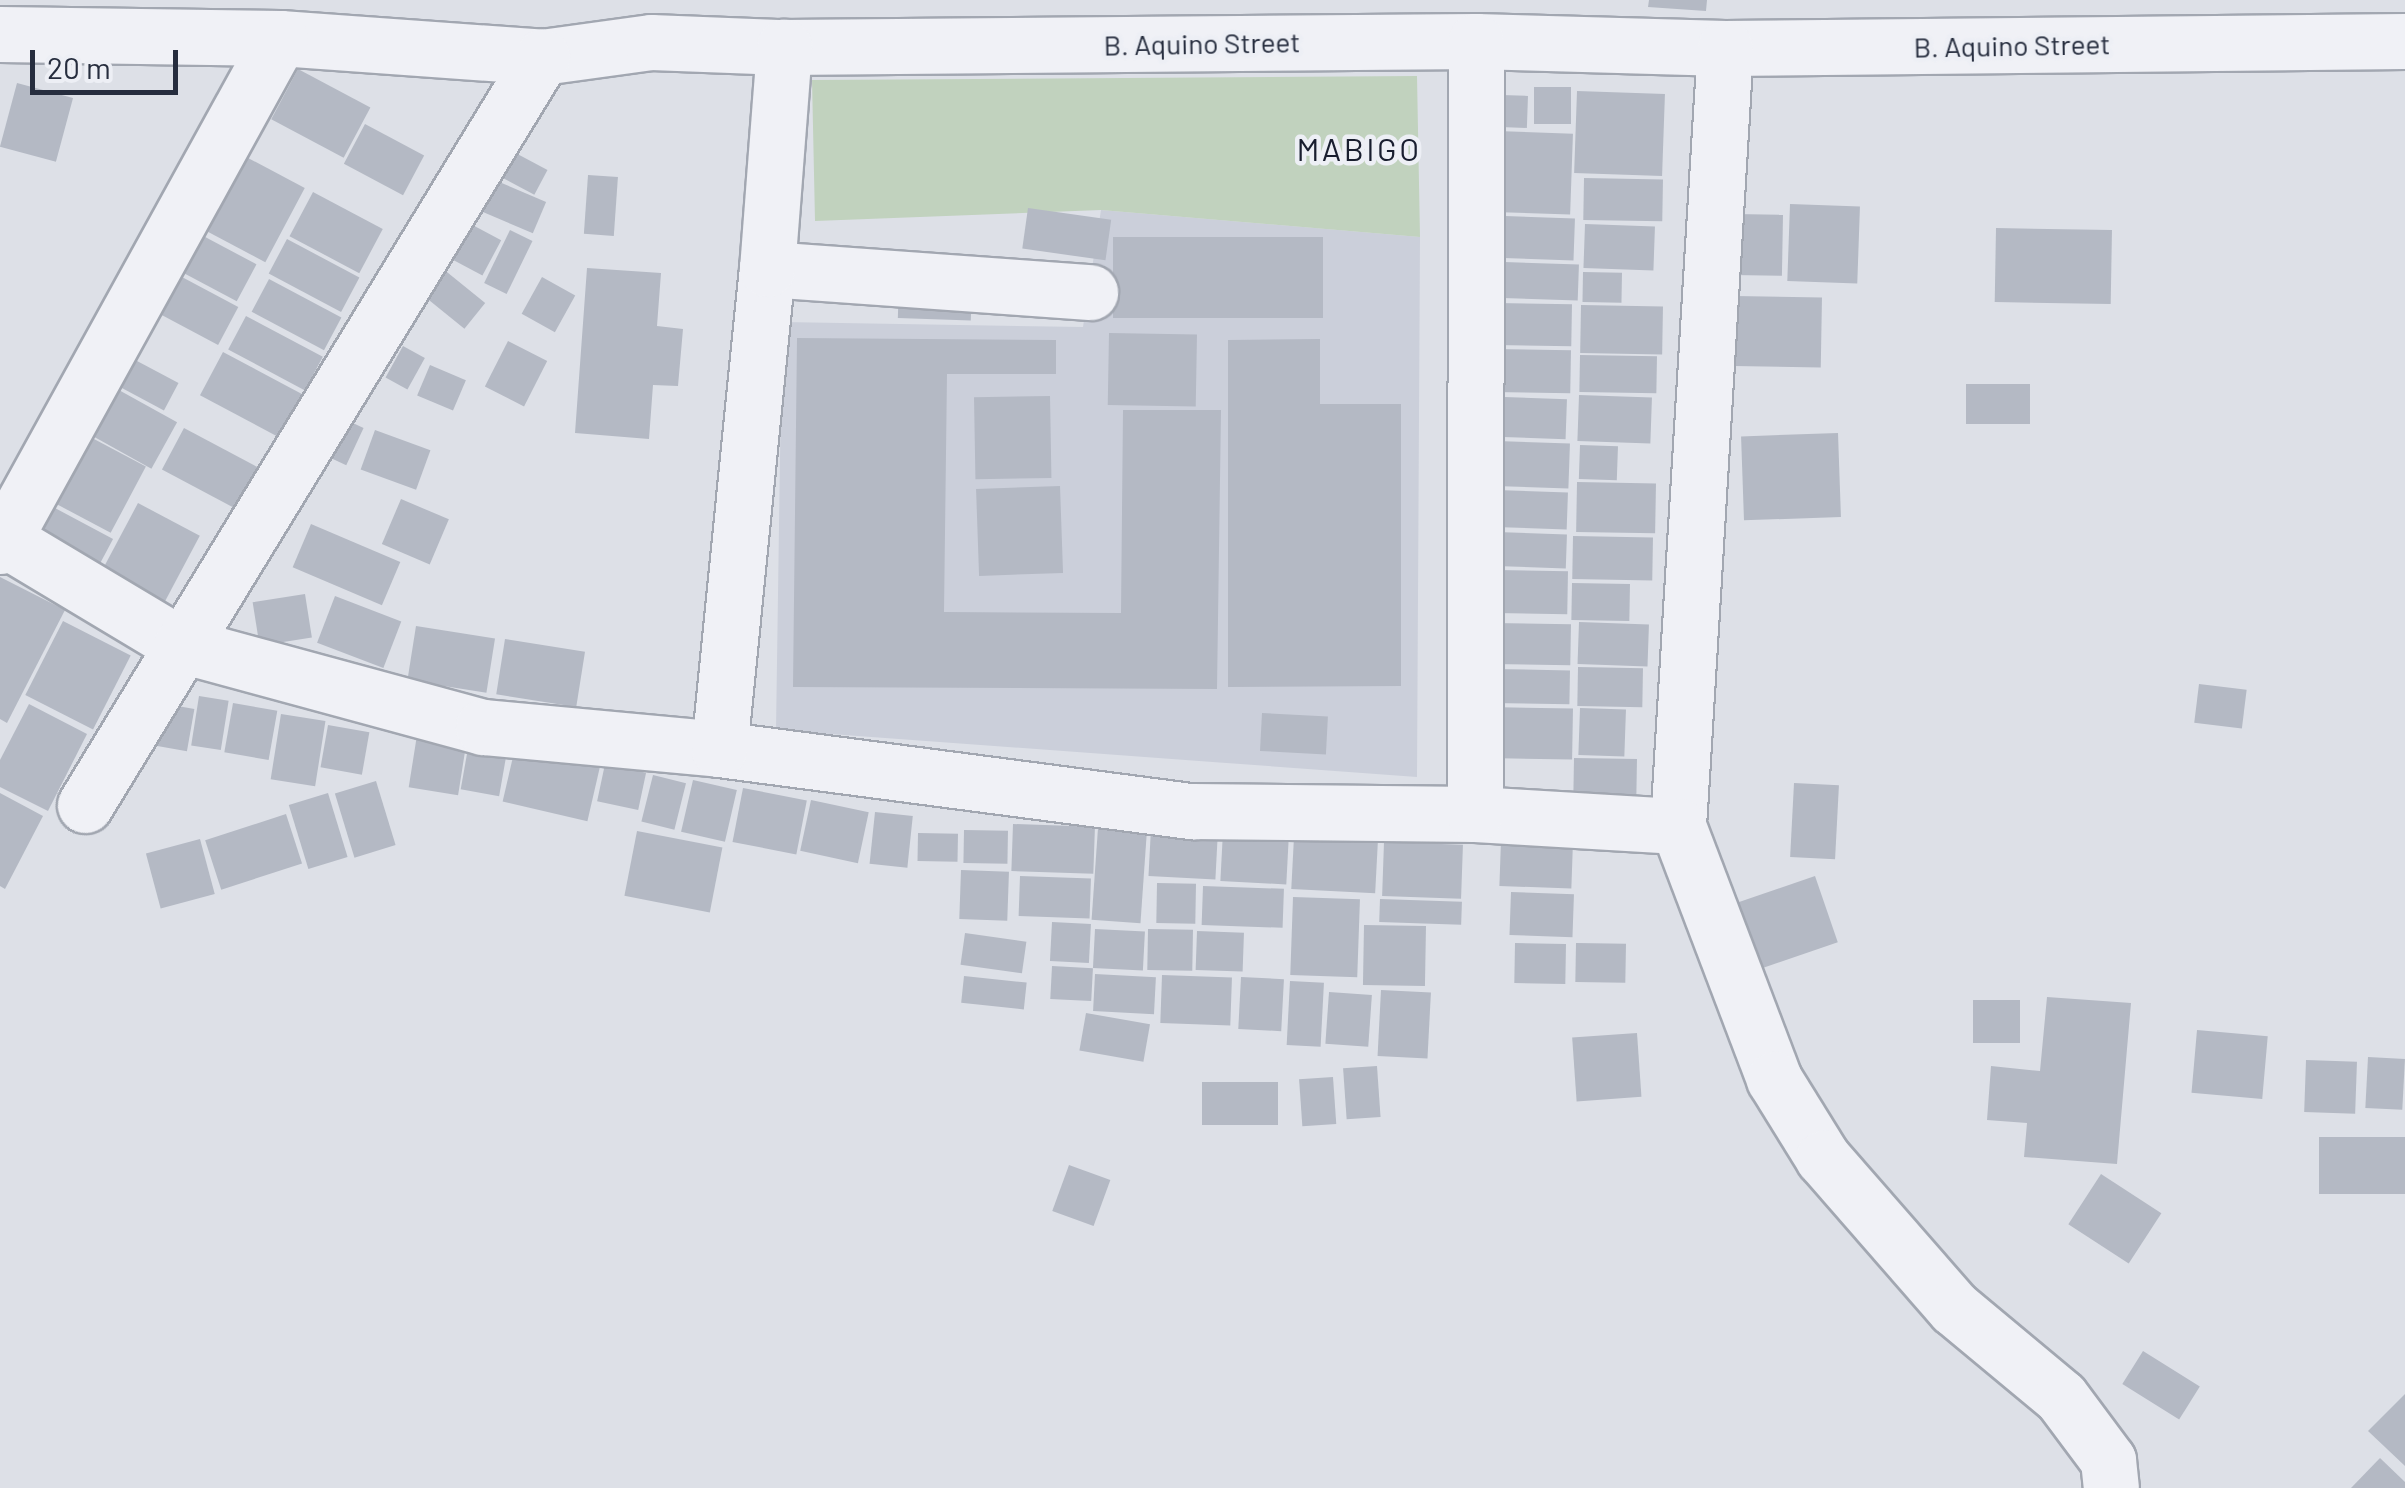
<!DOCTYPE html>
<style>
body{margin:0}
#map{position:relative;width:2405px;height:1488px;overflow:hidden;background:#dde0e7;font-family:Barlow,sans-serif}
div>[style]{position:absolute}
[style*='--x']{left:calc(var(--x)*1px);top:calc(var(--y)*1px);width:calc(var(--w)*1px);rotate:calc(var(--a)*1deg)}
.built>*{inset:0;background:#cbcfda}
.green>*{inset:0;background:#c1d2be}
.building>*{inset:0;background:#b4b9c4;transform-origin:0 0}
.roads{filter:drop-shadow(2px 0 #a2a7b1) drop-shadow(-2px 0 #a2a7b1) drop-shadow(0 2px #a2a7b1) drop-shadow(0 -2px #a2a7b1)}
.minor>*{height:55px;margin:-27.5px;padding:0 27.5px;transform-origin:27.5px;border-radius:27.5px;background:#f0f1f6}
span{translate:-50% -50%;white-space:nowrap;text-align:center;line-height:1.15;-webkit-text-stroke:9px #edeff5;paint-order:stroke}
.street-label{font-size:28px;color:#262d3e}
.quarter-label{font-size:32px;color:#191e2f;letter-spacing:2.5px}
.scale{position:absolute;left:30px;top:50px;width:148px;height:45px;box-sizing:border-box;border:5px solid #262d3e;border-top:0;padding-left:12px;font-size:30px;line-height:35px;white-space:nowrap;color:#262d3e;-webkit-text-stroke:8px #edeff5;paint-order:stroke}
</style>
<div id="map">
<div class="built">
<div style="clip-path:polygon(1101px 210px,1420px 237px,1417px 777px,776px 730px,782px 322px,1083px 327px)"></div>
</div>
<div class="green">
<div style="clip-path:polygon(1417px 76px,1420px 237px,1101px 210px,815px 221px,812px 80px)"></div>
</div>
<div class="building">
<div style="clip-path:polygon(1649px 0,1707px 0,1706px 11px,1648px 7px)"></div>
<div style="left:298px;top:69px;width:82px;height:57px;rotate:28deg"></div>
<div style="left:17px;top:83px;width:58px;height:66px;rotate:15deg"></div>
<div style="left:1534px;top:87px;width:37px;height:37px"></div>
<div style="left:1577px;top:91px;width:88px;height:82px;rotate:2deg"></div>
<div style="left:1501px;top:95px;width:27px;height:32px;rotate:2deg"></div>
<div style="left:365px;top:124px;width:67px;height:45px;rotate:28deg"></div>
<div style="left:1497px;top:131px;width:76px;height:81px;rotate:2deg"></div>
<div style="left:506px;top:148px;width:47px;height:28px;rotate:28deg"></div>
<div style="left:235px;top:151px;width:79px;height:84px;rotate:28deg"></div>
<div style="left:478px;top:173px;width:74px;height:34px;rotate:23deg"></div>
<div style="left:588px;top:175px;width:30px;height:59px;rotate:4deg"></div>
<div style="left:1584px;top:178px;width:79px;height:42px;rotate:1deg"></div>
<div style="left:313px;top:192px;width:79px;height:50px;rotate:28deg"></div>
<div style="left:1790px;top:204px;width:70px;height:77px;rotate:2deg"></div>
<div style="left:1028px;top:208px;width:84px;height:41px;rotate:8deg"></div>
<div style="left:1734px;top:214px;width:49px;height:61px;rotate:1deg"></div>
<div style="left:1505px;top:216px;width:70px;height:42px;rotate:2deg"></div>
<div style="left:465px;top:221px;width:41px;height:40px;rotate:28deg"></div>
<div style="left:1585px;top:224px;width:70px;height:44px;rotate:2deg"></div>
<div style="left:1996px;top:228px;width:116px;height:74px;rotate:1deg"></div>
<div style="left:192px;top:230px;width:73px;height:42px;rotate:28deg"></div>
<div style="left:510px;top:230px;width:25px;height:59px;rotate:26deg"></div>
<div style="left:1113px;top:237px;width:210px;height:81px"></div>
<div style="left:287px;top:239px;width:82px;height:39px;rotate:28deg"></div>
<div style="left:1504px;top:262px;width:75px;height:36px;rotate:2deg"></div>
<div style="left:437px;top:264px;width:62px;height:33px;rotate:39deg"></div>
<div style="left:165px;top:268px;width:83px;height:43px;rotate:28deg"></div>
<div style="clip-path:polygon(587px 268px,661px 273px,657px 326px,683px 329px,678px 386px,653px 385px,649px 439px,575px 433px)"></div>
<div style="left:1583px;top:272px;width:39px;height:30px;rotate:1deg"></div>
<div style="left:542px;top:277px;width:38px;height:42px;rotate:29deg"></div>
<div style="left:269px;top:279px;width:82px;height:37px;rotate:28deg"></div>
<div style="left:899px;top:284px;width:73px;height:34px;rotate:2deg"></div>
<div style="left:1735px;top:296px;width:87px;height:70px;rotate:1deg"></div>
<div style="left:1496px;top:303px;width:76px;height:42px;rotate:1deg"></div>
<div style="left:1581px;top:305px;width:82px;height:48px;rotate:1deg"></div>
<div style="left:246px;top:316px;width:87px;height:38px;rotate:28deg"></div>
<div style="left:1109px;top:333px;width:88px;height:72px;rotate:1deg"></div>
<div style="clip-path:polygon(797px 338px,1056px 340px,1056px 374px,947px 374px,944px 612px,1121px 613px,1123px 410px,1221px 410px,1217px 689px,793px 687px)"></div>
<div style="clip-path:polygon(1320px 339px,1320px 404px,1401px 404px,1401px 686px,1228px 687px,1228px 340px)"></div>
<div style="left:508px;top:341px;width:44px;height:51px;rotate:27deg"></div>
<div style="left:403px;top:346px;width:25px;height:36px;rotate:29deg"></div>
<div style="left:1493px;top:349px;width:78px;height:43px;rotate:1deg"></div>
<div style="left:223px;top:352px;width:101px;height:49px;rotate:28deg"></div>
<div style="left:122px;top:353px;width:64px;height:31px;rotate:28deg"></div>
<div style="left:1580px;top:355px;width:77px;height:37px;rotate:1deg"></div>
<div style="left:430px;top:365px;width:39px;height:33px;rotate:23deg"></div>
<div style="left:108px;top:384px;width:79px;height:53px;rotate:29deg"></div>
<div style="left:1966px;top:384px;width:64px;height:40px"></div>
<div style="left:1579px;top:395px;width:73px;height:46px;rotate:2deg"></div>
<div style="left:1050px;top:396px;width:82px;height:76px;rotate:89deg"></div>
<div style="left:1504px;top:397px;width:63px;height:40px;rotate:2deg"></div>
<div style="left:340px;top:417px;width:26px;height:41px;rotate:25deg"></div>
<div style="left:184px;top:428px;width:93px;height:47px;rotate:28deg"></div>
<div style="left:77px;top:430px;width:78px;height:75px;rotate:28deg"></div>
<div style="left:375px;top:430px;width:59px;height:42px;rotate:20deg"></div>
<div style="left:1838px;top:433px;width:84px;height:97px;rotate:88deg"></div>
<div style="left:1497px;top:441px;width:73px;height:45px;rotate:2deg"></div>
<div style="left:1580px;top:445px;width:38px;height:34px;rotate:2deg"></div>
<div style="left:1577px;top:482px;width:79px;height:50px;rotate:1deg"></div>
<div style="left:1060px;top:486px;width:87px;height:84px;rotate:88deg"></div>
<div style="left:1496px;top:490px;width:72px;height:37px;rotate:2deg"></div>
<div style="left:38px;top:499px;width:85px;height:49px;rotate:28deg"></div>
<div style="left:401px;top:499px;width:52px;height:49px;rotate:23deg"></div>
<div style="left:138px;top:503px;width:70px;height:93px;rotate:28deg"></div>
<div style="left:311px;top:524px;width:97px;height:47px;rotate:23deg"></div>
<div style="left:1497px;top:532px;width:70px;height:34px;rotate:2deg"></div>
<div style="left:1573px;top:536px;width:80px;height:43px;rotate:1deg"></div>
<div style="left:1496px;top:570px;width:72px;height:43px;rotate:1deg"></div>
<div style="clip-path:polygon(0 577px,65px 610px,7px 723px,0 719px)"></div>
<div style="left:1572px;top:583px;width:58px;height:37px;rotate:1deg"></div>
<div style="left:305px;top:594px;width:44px;height:53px;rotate:81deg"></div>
<div style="left:335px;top:596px;width:71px;height:50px;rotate:21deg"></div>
<div style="left:63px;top:621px;width:76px;height:83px;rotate:27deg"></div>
<div style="left:1579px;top:622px;width:70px;height:42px;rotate:2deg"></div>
<div style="left:1493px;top:623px;width:78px;height:41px;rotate:1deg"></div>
<div style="left:416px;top:626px;width:80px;height:55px;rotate:9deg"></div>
<div style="left:505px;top:639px;width:81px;height:56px;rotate:9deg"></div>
<div style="left:1578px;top:667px;width:65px;height:39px;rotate:1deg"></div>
<div style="left:1491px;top:669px;width:79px;height:34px;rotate:1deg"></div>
<div style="left:2199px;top:684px;width:48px;height:39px;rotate:7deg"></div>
<div style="left:199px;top:696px;width:30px;height:50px;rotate:9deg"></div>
<div style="left:155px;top:702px;width:40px;height:43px;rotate:10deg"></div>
<div style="left:233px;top:703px;width:45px;height:50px;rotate:10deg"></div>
<div style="clip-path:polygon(29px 704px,87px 734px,48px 811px,0 787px,0 760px)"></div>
<div style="left:1488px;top:707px;width:85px;height:51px;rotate:1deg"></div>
<div style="left:1580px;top:708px;width:46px;height:47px;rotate:2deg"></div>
<div style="left:1262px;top:713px;width:66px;height:38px;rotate:3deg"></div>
<div style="left:281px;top:714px;width:45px;height:66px;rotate:9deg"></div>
<div style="left:328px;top:725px;width:42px;height:43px;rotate:10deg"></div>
<div style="left:417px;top:735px;width:50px;height:53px;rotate:9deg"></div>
<div style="left:468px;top:748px;width:39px;height:42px;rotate:10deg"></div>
<div style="left:515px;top:748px;width:87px;height:55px;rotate:13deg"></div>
<div style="left:1574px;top:758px;width:63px;height:44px;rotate:1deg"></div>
<div style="left:605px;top:764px;width:42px;height:38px;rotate:12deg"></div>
<div style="left:653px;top:775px;width:34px;height:48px;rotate:14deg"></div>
<div style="left:693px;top:780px;width:45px;height:53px;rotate:13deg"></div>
<div style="left:376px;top:781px;width:67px;height:43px;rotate:73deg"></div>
<div style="left:1794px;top:783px;width:45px;height:74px;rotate:3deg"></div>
<div style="left:743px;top:788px;width:65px;height:55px;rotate:11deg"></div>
<div style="clip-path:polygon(0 793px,43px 816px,5px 889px,0 886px)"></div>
<div style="left:328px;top:793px;width:67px;height:41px;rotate:73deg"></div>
<div style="left:811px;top:800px;width:59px;height:52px;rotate:12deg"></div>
<div style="left:875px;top:812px;width:38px;height:52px;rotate:6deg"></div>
<div style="left:286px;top:814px;width:52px;height:85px;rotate:72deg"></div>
<div style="left:1013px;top:824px;width:82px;height:47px;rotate:2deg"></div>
<div style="left:1098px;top:828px;width:49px;height:92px;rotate:4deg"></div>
<div style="left:1151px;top:828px;width:67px;height:48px;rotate:3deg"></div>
<div style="left:964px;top:830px;width:44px;height:33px;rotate:1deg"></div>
<div style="left:637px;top:831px;width:87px;height:66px;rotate:11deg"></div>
<div style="left:1223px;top:831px;width:66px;height:50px;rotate:3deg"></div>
<div style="left:918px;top:833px;width:40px;height:28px;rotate:1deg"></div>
<div style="left:1294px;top:837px;width:84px;height:52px;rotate:3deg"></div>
<div style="left:200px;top:839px;width:57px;height:56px;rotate:75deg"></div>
<div style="left:1501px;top:840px;width:72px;height:46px;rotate:2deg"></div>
<div style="left:1384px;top:842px;width:79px;height:54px;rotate:2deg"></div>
<div style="left:961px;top:870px;width:48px;height:49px;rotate:2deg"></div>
<div style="left:1020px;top:876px;width:71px;height:40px;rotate:2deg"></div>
<div style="left:1815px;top:876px;width:70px;height:81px;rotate:71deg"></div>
<div style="left:1157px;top:883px;width:39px;height:40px;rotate:1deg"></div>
<div style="left:1203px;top:886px;width:81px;height:39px;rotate:2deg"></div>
<div style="left:1511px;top:892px;width:63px;height:43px;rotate:2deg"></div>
<div style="left:1293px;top:897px;width:67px;height:78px;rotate:2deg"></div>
<div style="left:1380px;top:899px;width:82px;height:23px;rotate:2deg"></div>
<div style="left:1052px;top:922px;width:39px;height:39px;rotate:3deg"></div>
<div style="left:1364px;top:925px;width:62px;height:60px;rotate:1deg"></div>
<div style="left:1095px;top:929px;width:50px;height:39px;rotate:3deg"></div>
<div style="left:1148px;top:929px;width:45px;height:41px;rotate:1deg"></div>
<div style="left:1197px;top:931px;width:47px;height:39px;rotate:2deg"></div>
<div style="left:965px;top:933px;width:62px;height:32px;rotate:8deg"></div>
<div style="left:1515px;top:943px;width:51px;height:40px;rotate:1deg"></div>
<div style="left:1576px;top:943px;width:50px;height:39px;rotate:1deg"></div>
<div style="left:1052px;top:966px;width:41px;height:33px;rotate:3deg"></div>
<div style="left:1095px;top:974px;width:61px;height:37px;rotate:3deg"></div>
<div style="left:1162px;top:975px;width:70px;height:48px;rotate:2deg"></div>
<div style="left:964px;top:976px;width:63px;height:27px;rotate:6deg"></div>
<div style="left:1241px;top:977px;width:43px;height:52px;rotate:3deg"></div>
<div style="left:1290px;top:981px;width:34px;height:64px;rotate:3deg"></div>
<div style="left:1381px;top:990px;width:50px;height:66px;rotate:3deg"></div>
<div style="left:1329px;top:992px;width:43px;height:52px;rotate:4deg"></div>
<div style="clip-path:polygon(2047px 997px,2131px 1003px,2117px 1164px,2024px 1157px,2027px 1123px,1987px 1120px,1991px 1066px,2040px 1071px)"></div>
<div style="left:1973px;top:1000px;width:47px;height:43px"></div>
<div style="left:1086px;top:1013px;width:65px;height:38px;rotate:10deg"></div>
<div style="left:2197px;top:1030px;width:71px;height:63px;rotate:5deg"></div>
<div style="left:1637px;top:1033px;width:64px;height:65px;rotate:86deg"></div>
<div style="left:2368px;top:1057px;width:37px;height:51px;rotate:3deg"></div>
<div style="left:2306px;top:1060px;width:51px;height:52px;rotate:2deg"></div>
<div style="left:1377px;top:1066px;width:51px;height:34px;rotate:86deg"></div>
<div style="left:1333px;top:1077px;width:47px;height:34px;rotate:86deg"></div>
<div style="left:1278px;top:1082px;width:43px;height:76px;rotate:90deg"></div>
<div style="left:2405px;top:1137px;width:57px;height:86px;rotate:90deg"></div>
<div style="left:1069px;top:1165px;width:44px;height:49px;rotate:20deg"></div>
<div style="left:2101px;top:1174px;width:72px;height:60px;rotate:33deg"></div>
<div style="left:2143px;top:1351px;width:67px;height:39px;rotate:32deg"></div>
<div style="clip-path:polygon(2405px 1394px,2405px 1466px,2368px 1431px)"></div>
<div style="clip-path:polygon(2380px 1458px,2405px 1482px,2405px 1488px,2351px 1488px)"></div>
</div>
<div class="roads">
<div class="minor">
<div style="--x:0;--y:34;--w:280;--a:0.8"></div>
<div style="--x:280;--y:38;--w:263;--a:4.1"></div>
<div style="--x:542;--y:57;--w:110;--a:-7.8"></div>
<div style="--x:651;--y:42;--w:133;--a:2.2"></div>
<div style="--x:784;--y:47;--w:692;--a:-0.5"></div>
<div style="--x:1476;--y:41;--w:249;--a:1.6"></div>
<div style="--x:1725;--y:48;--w:680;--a:-0.59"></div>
<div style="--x:1725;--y:48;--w:779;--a:93.46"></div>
<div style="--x:1678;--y:826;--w:271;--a:69.2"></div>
<div style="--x:1774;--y:1079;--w:93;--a:58.2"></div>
<div style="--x:1823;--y:1158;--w:199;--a:48.9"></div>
<div style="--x:1954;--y:1308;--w:139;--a:39.8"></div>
<div style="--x:2061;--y:1397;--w:79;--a:53.3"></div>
<div style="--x:2108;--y:1460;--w:28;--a:84"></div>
<div style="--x:767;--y:269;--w:324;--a:4.1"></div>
<div style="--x:4;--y:539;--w:206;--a:30.9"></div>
<div style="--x:181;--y:645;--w:313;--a:15.2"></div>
<div style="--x:483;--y:727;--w:237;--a:5.3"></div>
<div style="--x:719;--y:749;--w:478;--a:7.5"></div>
<div style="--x:1193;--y:811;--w:282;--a:0.6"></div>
<div style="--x:1475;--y:814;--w:203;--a:3.4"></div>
<div style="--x:0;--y:546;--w:580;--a:-61.14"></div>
<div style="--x:719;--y:749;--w:482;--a:-84.3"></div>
<div style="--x:767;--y:269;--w:223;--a:-85.6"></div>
<div style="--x:85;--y:805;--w:877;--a:-58.58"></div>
<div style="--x:1475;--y:814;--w:773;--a:-89.93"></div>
</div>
</div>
<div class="street-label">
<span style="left:1202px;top:43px;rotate:-1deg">B. Aquino Street</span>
<span style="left:2012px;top:45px;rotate:-1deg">B. Aquino Street</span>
</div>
<div class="quarter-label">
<span style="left:1359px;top:148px">MABIGO</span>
</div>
<div class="scale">20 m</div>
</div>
